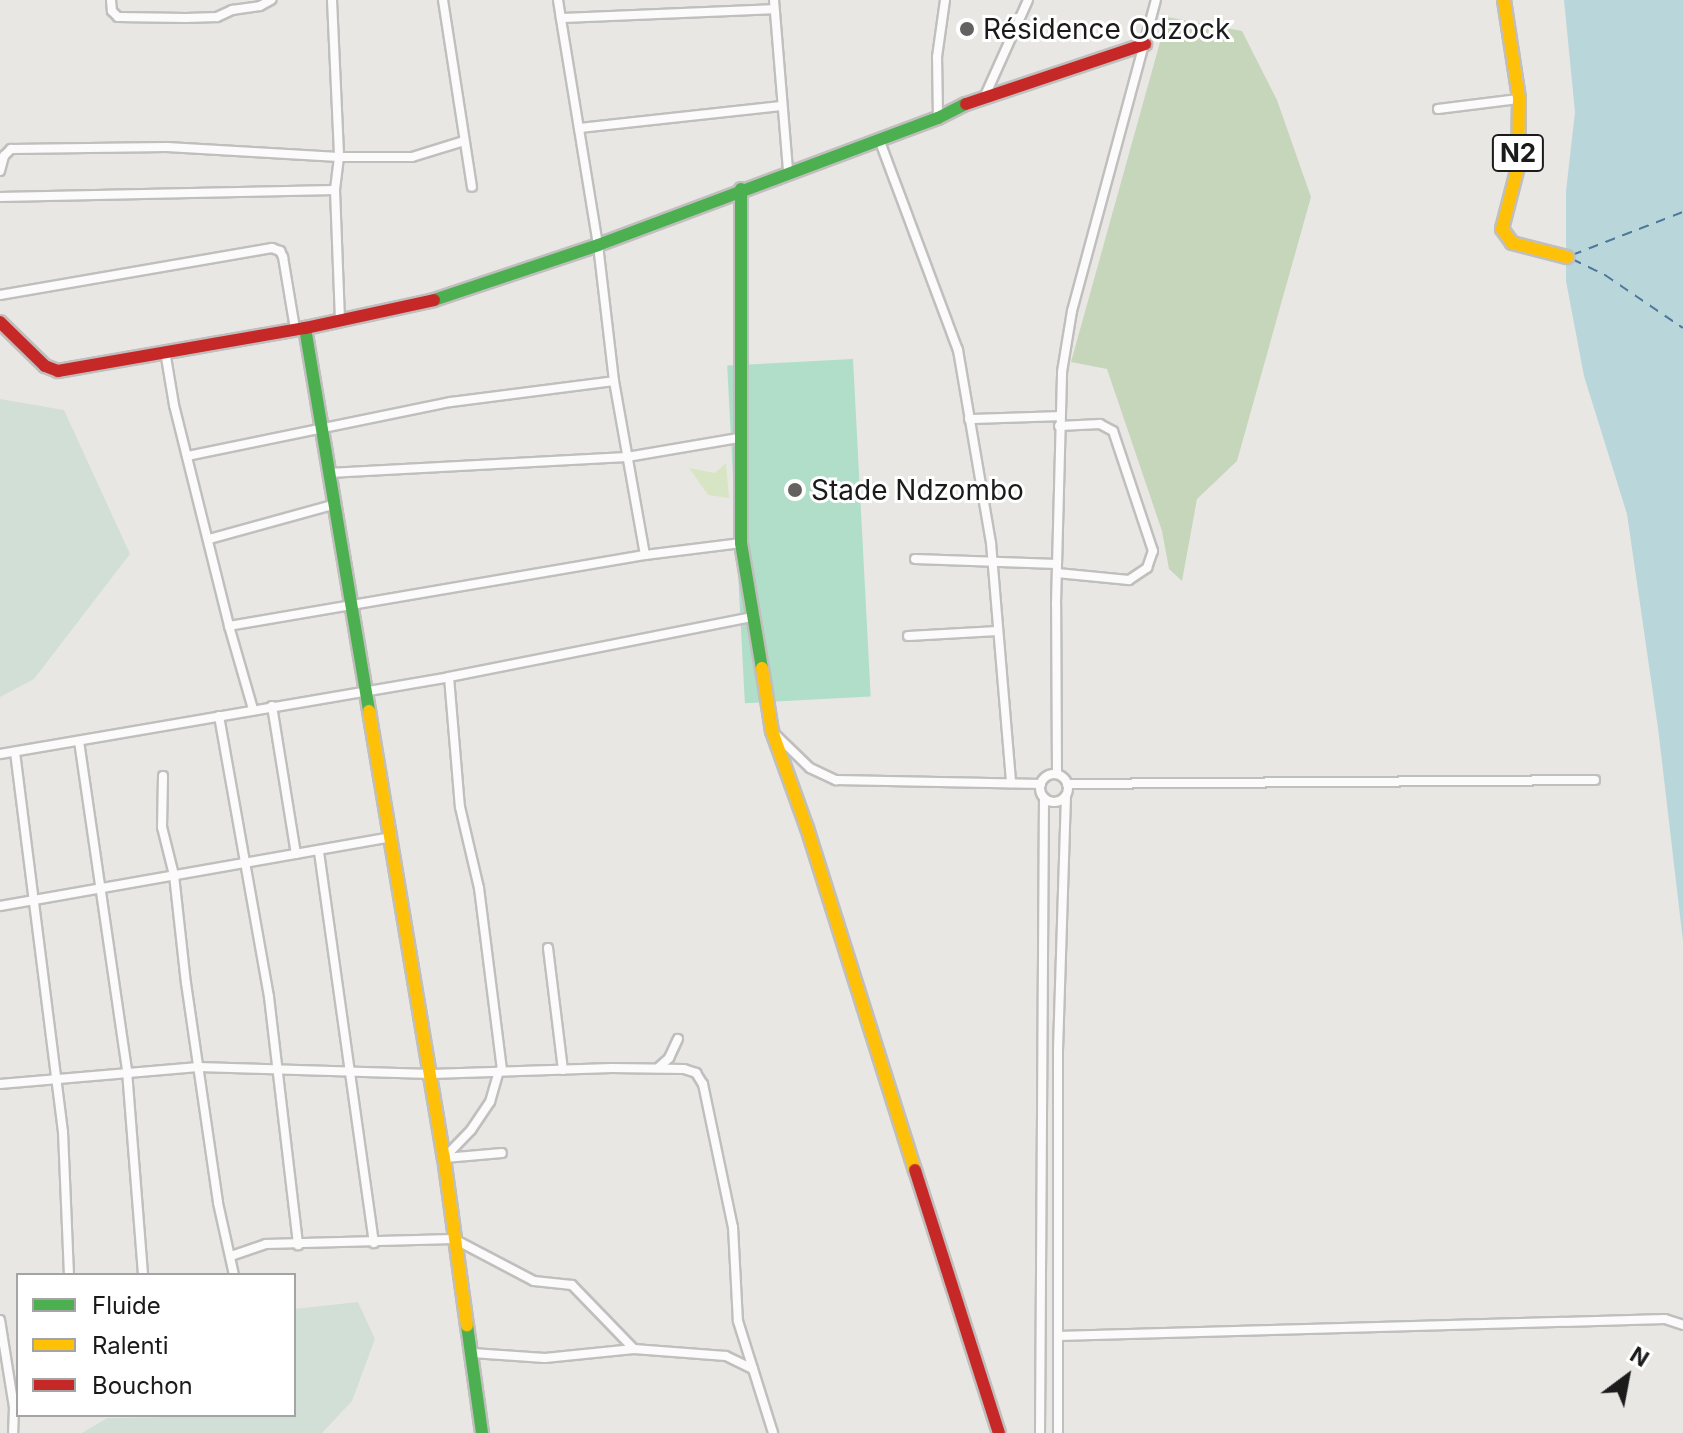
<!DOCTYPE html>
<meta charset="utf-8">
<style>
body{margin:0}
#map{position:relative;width:1683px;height:1433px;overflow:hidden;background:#e9e7e4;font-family:Inter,sans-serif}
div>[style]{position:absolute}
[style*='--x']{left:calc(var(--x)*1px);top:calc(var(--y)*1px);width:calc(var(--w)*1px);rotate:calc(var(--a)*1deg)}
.grass>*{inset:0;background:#d7e5c4}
.forest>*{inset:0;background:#c6d6bb}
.wetland>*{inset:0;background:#d2dfd6}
.pitch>*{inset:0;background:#b1dec8;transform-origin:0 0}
.water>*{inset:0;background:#b9d6db}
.ferry>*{height:2px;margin-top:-1px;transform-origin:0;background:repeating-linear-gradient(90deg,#4d789b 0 10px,transparent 0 18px)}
.roads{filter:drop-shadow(2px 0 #c0bfbe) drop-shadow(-2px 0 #c0bfbe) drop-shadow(0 2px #c0bfbe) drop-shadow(0 -2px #c0bfbe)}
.street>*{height:8px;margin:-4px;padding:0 4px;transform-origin:4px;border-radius:4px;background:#fcfbfb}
.street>.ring{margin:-4px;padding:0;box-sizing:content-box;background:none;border:8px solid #fcfbfb;border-radius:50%}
.fast>*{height:12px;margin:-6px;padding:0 6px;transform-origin:6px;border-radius:6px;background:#4caf50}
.slow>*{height:12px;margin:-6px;padding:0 6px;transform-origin:6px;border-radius:6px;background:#ffc107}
.jam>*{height:12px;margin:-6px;padding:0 6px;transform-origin:6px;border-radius:6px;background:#c62828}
.dots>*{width:22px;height:22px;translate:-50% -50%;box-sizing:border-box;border:4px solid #fff;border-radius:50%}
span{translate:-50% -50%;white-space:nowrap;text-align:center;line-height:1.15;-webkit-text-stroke:6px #fff;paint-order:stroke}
.shield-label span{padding:2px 6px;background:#fff;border:2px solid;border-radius:6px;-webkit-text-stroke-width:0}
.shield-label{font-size:26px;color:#1b1b1b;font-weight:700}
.poi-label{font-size:28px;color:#1b1b1b}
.left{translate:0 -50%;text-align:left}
.legend{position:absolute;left:16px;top:1273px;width:280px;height:144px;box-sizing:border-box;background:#fff;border:2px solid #a4a4a4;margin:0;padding:10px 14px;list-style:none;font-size:24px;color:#1b1b1b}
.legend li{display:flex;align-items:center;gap:16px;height:40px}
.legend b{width:40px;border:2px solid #a4a4a4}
.north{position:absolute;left:1587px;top:1337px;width:80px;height:80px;-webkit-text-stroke:6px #fff;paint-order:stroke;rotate:32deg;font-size:22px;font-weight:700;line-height:32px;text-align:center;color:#1b1b1b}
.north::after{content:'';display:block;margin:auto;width:28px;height:36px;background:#1b1b1b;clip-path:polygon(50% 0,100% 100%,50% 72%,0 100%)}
</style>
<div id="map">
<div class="grass">
<div style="clip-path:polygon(726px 463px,729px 498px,708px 495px,689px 468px,715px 473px)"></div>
</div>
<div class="forest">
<div style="clip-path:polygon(1167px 17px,1242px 31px,1277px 100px,1311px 197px,1237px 461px,1197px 499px,1182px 581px,1169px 569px,1162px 531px,1107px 369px,1071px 362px)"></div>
</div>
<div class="wetland">
<div style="clip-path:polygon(0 399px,64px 410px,130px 554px,34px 679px,0 697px)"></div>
<div style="clip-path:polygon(358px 1302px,375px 1339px,352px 1401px,322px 1433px,82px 1433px,107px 1418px,294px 1415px,294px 1309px)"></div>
</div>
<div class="pitch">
<div style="left:853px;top:359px;width:338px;height:126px;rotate:87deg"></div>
</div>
<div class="water">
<div style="clip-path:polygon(1564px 0,1683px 0,1683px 941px,1658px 728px,1627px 514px,1584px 376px,1566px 281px,1566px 191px,1575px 112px)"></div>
</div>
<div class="ferry">
<div style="--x:1572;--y:255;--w:119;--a:-21.2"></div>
<div style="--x:1572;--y:259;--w:37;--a:26"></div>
<div style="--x:1605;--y:275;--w:94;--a:34.2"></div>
</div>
<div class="roads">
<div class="street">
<div style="--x:111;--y:0;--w:11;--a:85"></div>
<div style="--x:112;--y:11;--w:8;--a:45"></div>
<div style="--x:118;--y:17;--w:68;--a:0.8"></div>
<div style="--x:186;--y:18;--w:31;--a:-2"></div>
<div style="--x:217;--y:17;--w:17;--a:-25"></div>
<div style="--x:232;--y:10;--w:28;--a:-8"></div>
<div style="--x:260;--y:6;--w:13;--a:-29"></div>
<div style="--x:332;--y:0;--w:157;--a:87.4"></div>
<div style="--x:339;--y:157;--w:33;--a:97"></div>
<div style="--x:335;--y:190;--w:129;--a:87.8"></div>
<div style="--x:443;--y:0;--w:189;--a:81.2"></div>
<div style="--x:558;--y:0;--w:18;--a:81"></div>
<div style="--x:774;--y:0;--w:173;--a:85.3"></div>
<div style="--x:984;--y:98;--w:107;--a:-65.8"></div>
<div style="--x:1438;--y:109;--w:81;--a:-7.1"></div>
<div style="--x:938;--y:118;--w:61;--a:-90.9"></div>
<div style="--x:937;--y:57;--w:58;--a:-82"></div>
<div style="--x:579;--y:128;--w:204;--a:-6.2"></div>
<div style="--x:879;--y:139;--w:225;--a:69.5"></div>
<div style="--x:958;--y:350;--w:196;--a:80.3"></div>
<div style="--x:991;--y:543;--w:241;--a:85.2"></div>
<div style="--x:0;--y:171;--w:16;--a:-75"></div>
<div style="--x:4;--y:156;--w:10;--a:-45"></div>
<div style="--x:11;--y:149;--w:156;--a:-0.7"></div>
<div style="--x:167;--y:147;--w:172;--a:3.3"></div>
<div style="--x:339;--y:157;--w:73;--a:0"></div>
<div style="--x:412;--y:157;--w:54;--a:-17.1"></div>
<div style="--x:0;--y:197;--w:335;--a:-1.2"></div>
<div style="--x:0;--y:295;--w:276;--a:-9.8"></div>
<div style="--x:272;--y:248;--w:9;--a:21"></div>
<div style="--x:280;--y:251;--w:7;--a:63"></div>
<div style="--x:283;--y:257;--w:73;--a:80.5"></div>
<div style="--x:165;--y:351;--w:55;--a:80.5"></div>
<div style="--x:174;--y:405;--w:228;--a:76"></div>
<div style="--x:229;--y:626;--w:86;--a:73.9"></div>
<div style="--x:969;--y:419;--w:90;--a:-1.9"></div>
<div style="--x:187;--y:456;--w:269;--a:-11.6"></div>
<div style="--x:451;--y:402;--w:164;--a:-7.3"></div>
<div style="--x:329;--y:473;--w:298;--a:-3.1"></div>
<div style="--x:627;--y:457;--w:113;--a:-9.7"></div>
<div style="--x:209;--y:539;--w:132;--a:-15.4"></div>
<div style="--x:645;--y:555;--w:177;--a:-100.1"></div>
<div style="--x:614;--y:381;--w:137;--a:-96.7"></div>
<div style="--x:598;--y:245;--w:230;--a:-99.3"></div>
<div style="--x:561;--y:18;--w:213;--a:-2.4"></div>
<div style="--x:915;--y:559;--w:142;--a:2"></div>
<div style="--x:1057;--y:573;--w:72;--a:5.6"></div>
<div style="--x:1129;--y:580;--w:22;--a:-34"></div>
<div style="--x:1147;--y:568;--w:18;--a:-71"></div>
<div style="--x:1153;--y:551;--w:126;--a:-108.4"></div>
<div style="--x:1113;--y:431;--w:15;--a:-152"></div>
<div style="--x:1100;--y:424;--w:41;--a:177.2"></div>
<div style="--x:229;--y:626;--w:422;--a:-9.7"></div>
<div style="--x:645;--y:555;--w:97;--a:-7.1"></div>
<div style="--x:908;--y:636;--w:90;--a:-3.2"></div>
<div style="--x:449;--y:677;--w:130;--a:85.2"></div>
<div style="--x:460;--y:807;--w:83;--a:76.8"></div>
<div style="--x:479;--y:888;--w:184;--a:82.8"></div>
<div style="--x:272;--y:706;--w:150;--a:80.8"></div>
<div style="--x:219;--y:716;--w:285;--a:79.9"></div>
<div style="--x:269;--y:997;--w:250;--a:83.3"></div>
<div style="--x:774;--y:733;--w:50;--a:44.2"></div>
<div style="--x:810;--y:768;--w:29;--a:25"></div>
<div style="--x:836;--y:780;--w:205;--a:1.1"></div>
<div style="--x:79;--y:741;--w:333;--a:81.7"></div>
<div style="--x:127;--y:1071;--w:205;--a:85.5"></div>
<div style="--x:15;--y:752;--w:383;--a:82.8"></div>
<div style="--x:63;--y:1132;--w:143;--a:87.6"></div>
<div style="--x:0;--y:754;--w:456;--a:-9.7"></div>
<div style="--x:449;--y:677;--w:308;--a:-11.2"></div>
<div style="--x:1057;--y:774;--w:170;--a:-90.3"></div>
<div style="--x:1056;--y:604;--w:232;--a:-88.5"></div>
<div style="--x:1062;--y:372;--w:62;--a:-80.7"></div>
<div style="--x:1072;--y:311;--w:322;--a:-74.9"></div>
<div class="ring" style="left:1040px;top:774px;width:20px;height:20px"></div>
<div style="--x:163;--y:776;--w:51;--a:91.1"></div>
<div style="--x:162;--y:827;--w:49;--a:76"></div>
<div style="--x:174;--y:875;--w:109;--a:83.7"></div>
<div style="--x:186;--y:983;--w:222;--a:81.7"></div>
<div style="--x:218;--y:1203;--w:74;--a:77.5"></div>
<div style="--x:1067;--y:784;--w:528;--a:-0.43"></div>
<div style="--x:319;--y:852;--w:395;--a:82"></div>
<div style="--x:0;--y:906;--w:398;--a:-10"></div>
<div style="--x:548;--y:948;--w:123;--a:83"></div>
<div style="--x:658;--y:1068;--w:15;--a:-42"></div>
<div style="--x:669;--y:1058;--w:21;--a:-65"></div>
<div style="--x:0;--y:1084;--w:199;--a:-4.9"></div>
<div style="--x:198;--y:1067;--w:233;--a:1.7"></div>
<div style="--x:431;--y:1074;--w:181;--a:-1.9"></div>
<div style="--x:612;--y:1068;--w:72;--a:0.8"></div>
<div style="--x:684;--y:1069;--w:13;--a:18"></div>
<div style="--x:696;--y:1073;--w:13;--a:58"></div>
<div style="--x:703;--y:1084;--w:146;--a:78.2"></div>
<div style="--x:733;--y:1227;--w:94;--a:87"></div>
<div style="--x:738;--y:1321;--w:117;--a:72.6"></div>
<div style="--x:444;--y:1158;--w:39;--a:-46"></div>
<div style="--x:471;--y:1130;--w:34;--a:-56"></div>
<div style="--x:490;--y:1102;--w:32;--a:-74"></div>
<div style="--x:445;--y:1158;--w:57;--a:-5"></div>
<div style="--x:231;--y:1256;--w:37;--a:-19"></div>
<div style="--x:266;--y:1244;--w:188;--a:-1.5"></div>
<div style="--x:454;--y:1239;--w:90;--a:27.7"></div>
<div style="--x:534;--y:1281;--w:38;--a:6"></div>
<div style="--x:572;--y:1285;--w:89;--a:45.9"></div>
<div style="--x:0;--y:1320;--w:88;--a:80.9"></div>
<div style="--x:14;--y:1407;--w:26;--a:92"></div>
<div style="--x:1058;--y:1336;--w:607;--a:-1.6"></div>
<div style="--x:1665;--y:1319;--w:19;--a:18"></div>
<div style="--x:472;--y:1353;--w:73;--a:3.9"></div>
<div style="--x:545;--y:1358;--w:89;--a:-5.8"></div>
<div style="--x:634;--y:1349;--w:92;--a:4.4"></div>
<div style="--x:726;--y:1356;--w:30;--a:26"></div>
<div style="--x:1040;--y:1433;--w:635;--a:-89.64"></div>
<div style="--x:1058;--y:1433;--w:383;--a:-90"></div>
<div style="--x:1058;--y:1050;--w:254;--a:-88.2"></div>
</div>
<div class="fast">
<div style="--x:741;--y:189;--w:354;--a:90"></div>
<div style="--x:741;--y:543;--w:127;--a:80.5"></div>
<div style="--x:434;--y:300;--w:173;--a:-18.5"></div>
<div style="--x:598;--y:245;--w:363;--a:-20.5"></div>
<div style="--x:938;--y:118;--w:31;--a:-27"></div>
<div style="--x:305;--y:328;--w:388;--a:80.5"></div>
<div style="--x:467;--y:1325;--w:109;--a:82.1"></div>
</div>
<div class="slow">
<div style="--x:1504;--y:0;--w:99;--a:81.3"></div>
<div style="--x:1519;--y:98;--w:69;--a:90.8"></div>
<div style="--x:1518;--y:167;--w:64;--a:104.5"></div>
<div style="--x:1502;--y:229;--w:17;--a:54"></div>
<div style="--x:1512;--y:243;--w:57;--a:14.3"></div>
<div style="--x:762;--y:668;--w:64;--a:81"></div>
<div style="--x:772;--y:731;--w:103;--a:70.2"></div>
<div style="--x:807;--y:828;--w:359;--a:72.5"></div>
<div style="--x:369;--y:711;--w:453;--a:80.5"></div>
<div style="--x:444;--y:1158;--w:169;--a:82.2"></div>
</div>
<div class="jam">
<div style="--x:966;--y:104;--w:189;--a:-18.5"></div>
<div style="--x:0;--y:322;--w:63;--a:44.4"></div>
<div style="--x:45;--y:366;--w:14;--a:21"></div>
<div style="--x:58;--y:371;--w:251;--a:-9.9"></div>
<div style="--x:305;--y:328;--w:132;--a:-12.2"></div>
<div style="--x:915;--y:1170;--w:276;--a:72.3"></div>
</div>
</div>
<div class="dots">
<div style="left:967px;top:29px;background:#636261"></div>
<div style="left:795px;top:490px;background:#636261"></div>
</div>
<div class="shield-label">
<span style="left:1518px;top:153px">N2</span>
</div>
<div class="poi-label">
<span class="left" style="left:983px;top:29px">Résidence Odzock</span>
<span class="left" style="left:811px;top:490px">Stade Ndzombo</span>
</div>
<ul class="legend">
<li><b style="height:10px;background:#4caf50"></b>Fluide</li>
<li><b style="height:10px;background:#ffc107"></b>Ralenti</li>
<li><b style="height:10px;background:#c62828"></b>Bouchon</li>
</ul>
<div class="north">N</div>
</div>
